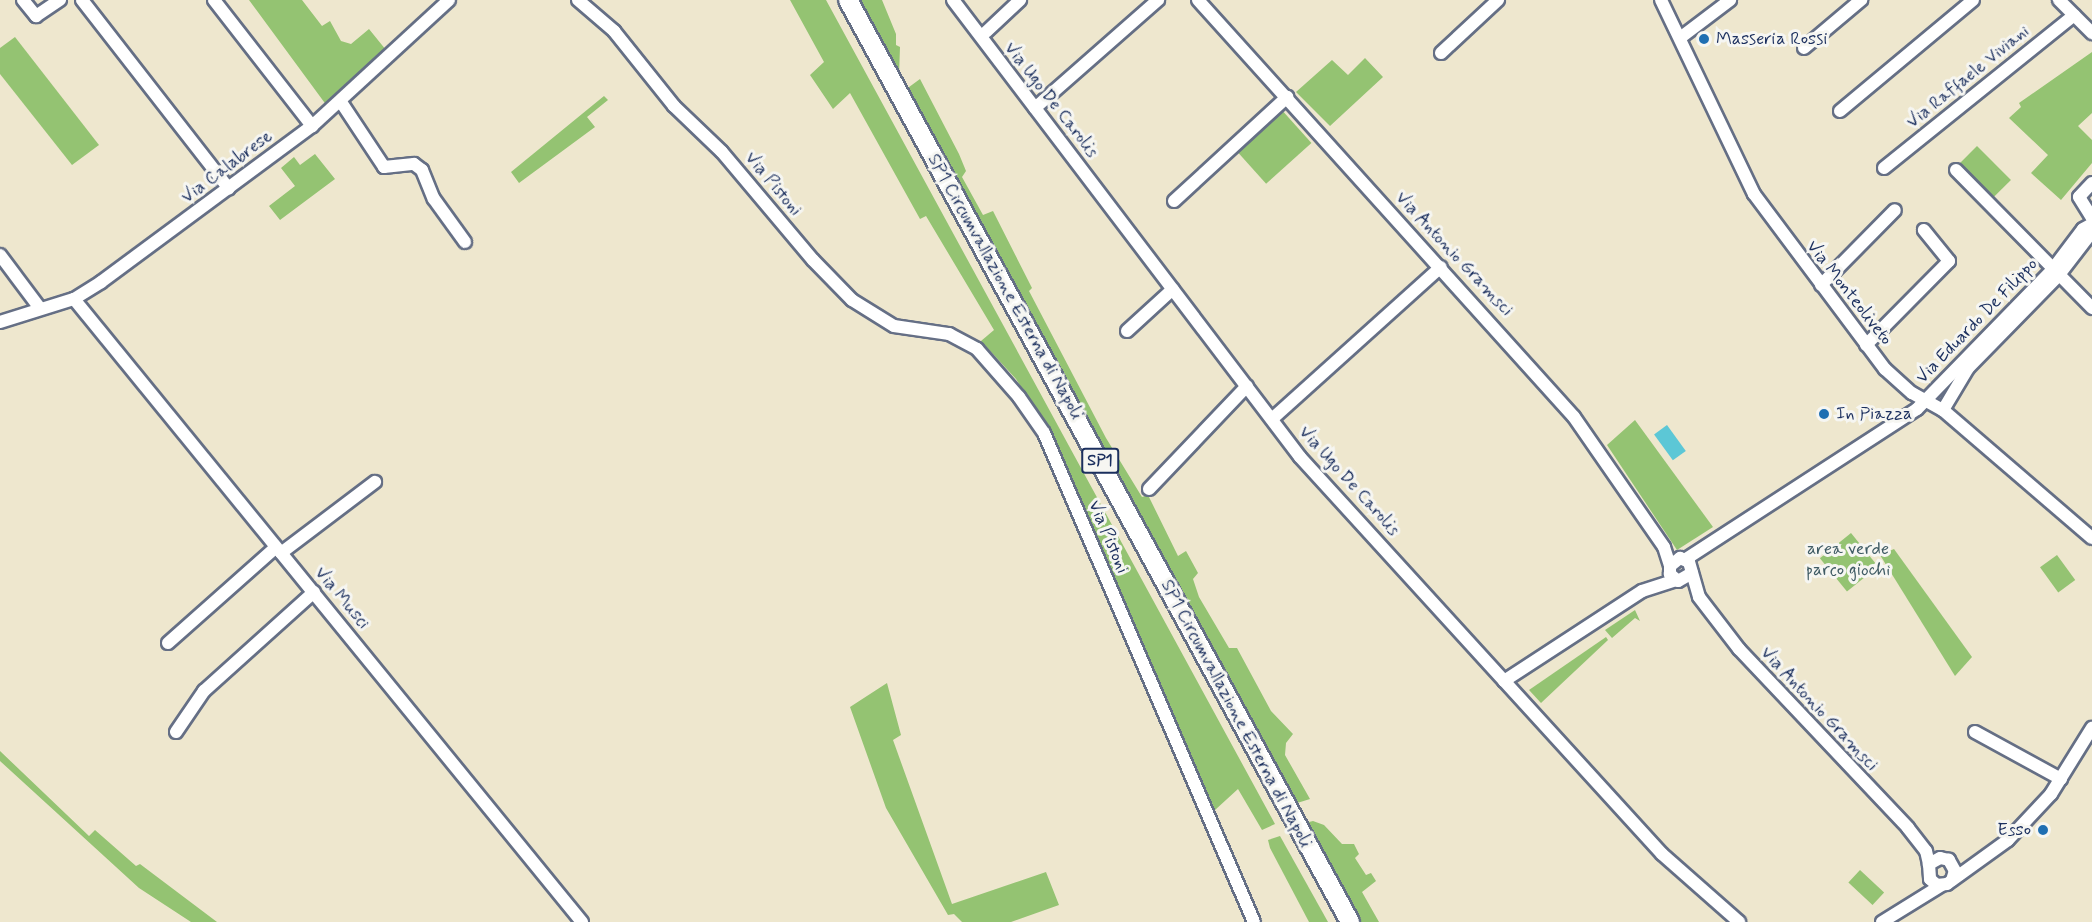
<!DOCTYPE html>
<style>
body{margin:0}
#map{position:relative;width:2092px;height:922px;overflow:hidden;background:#eee7ce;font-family:Mynerve,sans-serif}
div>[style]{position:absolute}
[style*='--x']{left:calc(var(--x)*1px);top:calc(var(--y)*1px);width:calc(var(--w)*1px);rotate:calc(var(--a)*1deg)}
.green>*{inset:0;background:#94c372;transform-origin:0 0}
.water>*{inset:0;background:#5cc7d6;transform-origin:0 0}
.roads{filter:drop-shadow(2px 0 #656f85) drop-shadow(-2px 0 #656f85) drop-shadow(0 2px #656f85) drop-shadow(0 -2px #656f85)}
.minor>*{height:12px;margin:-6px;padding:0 6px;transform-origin:6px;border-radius:6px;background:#fff}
.highway>*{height:18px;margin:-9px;padding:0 9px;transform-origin:9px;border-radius:9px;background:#fff}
.dots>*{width:16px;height:16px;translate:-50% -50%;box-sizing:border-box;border:3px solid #f6f6f2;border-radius:50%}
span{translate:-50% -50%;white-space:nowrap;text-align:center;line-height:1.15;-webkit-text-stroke:6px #f6f6f2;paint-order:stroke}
.shield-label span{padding:2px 4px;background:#f6f6f2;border:2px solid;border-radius:4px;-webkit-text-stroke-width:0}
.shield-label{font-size:16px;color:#1b2f5e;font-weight:700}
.poi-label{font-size:18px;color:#1b2f5e}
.left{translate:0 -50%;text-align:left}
.right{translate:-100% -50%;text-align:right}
.street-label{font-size:18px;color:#1b2f5e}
.park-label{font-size:18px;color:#3f5b64}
</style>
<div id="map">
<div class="green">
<div style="clip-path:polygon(249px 0,302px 0,322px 26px,330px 21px,341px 41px,351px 44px,369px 29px,386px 50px,327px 106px)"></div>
<div style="clip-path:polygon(790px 0,826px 0,1275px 824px,1262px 830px,1238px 789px,1215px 810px,1048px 430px,1016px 379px,981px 341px,994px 330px,926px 216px,920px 219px,850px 93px,833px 109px,810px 75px,824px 62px)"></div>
<div style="clip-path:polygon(855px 0,882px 0,896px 34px,896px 45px,900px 47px,899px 76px)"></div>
<div style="clip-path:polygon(15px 37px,99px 145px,72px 165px,0 74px,0 48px)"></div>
<div style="clip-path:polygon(2092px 52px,2092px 113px,2078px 126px,2092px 140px,2092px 163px,2061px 200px,2031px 173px,2048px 155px,2009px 118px,2021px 107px,2019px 103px)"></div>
<div style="clip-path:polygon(1365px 58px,1383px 77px,1330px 126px,1296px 92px,1332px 60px,1348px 75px)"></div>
<div style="clip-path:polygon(920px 79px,959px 154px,966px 171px,962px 177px,983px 215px,993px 211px,1032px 288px,1029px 291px,1106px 438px,1142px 497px,1148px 495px,1178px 556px,1186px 551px,1198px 573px,1193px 579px,1199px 597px,1229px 648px,1237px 648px,1271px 711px,1293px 734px,1286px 743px,1285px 755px,1310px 799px,1294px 804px,905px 90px)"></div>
<div style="clip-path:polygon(604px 96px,608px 100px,587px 117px,595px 127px,519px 183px,511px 172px)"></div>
<div style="left:1280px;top:108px;width:47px;height:61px;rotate:48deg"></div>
<div style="left:1977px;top:146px;width:48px;height:25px;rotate:45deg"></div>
<div style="clip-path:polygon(315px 154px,335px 179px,280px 220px,269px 206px,295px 186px,281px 168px,294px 157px,300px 165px)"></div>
<div style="clip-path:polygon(1635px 420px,1713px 527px,1677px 550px,1607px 445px)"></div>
<div style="left:1851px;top:533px;width:43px;height:40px;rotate:51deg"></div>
<div style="clip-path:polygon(1894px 549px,1972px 657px,1955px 676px,1880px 555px)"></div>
<div style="left:2057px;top:555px;width:31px;height:21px;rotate:54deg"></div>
<div style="clip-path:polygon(1635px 610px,1640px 621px,1635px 618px,1612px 638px,1605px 630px)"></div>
<div style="clip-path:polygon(1606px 637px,1608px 640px,1541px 703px,1529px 690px)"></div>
<div style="clip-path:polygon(887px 683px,901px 735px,893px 740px,952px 904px,1046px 872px,1059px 905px,1011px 922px,962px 922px,954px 914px,948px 915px,886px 808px,850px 707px)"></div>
<div style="clip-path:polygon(0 751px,89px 836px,95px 830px,136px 866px,140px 864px,217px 922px,191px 922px,139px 888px,0 761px)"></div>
<div style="clip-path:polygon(1313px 821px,1324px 825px,1342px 844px,1354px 844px,1359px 854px,1355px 858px,1366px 875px,1371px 873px,1376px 881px,1362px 892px,1379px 922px,1359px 922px,1305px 823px)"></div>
<div style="clip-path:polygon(1280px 836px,1328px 922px,1309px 922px,1270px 848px,1268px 840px)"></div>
<div style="left:1860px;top:870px;width:33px;height:17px;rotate:43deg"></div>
</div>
<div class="water">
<div style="left:1667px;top:425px;width:32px;height:16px;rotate:54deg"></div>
</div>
<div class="roads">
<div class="minor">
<div style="--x:23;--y:0;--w:21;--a:51"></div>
<div style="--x:36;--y:16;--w:29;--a:-34"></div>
<div style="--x:82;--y:0;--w:239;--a:52.1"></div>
<div style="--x:214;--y:0;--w:160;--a:52.1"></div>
<div style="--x:578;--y:0;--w:48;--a:40.7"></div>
<div style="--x:614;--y:31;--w:96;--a:51.3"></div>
<div style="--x:674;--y:106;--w:66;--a:43.8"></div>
<div style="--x:722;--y:152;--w:141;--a:49.9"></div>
<div style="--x:813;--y:260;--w:56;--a:45.7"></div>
<div style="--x:852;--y:300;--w:49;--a:31.8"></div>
<div style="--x:894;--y:326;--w:56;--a:8.3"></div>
<div style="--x:949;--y:334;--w:32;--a:28"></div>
<div style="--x:977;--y:349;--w:64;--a:48.8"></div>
<div style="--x:1019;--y:397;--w:44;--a:55.2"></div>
<div style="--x:1044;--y:433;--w:532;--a:66.76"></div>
<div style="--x:953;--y:0;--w:574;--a:52.79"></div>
<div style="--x:1300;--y:457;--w:537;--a:47.64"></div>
<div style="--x:1662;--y:854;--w:103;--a:41.4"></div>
<div style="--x:1198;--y:0;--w:561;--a:47.96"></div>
<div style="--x:1574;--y:417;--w:158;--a:55.3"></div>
<div style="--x:1664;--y:547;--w:20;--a:72"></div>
<div style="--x:1661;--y:0;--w:215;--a:64.4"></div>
<div style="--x:1754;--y:194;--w:219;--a:53.2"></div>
<div style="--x:1885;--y:369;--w:36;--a:42"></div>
<div style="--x:1912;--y:393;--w:35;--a:29"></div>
<div style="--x:1943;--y:410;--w:196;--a:40.7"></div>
<div style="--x:2059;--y:0;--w:47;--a:45"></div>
<div style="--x:986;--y:32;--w:47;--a:-43.3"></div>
<div style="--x:1680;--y:38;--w:63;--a:-37.2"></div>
<div style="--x:1804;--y:48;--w:75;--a:-40.1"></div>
<div style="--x:1441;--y:53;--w:78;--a:-42.9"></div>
<div style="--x:341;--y:102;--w:78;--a:56.5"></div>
<div style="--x:384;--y:167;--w:30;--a:-6"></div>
<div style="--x:414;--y:164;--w:10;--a:37"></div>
<div style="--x:422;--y:170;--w:31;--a:68"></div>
<div style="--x:434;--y:199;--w:53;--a:54.2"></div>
<div style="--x:1035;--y:108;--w:164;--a:-41.3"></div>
<div style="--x:1840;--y:111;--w:173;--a:-39.8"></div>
<div style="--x:1884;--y:168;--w:244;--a:-38.8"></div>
<div style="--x:1956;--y:170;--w:194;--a:45.4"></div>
<div style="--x:2092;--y:183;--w:19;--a:133"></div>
<div style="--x:2079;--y:197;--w:25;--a:58"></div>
<div style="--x:1174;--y:201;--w:154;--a:-42.6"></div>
<div style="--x:0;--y:255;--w:65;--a:53.1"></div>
<div style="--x:1821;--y:285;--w:105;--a:-45.4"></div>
<div style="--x:74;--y:299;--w:804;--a:50.81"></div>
<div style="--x:0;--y:322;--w:77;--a:-17.3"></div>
<div style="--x:74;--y:299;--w:32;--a:-32"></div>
<div style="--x:101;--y:282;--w:262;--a:-36.5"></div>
<div style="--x:312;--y:126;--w:186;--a:-42.6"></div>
<div style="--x:1127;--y:331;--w:62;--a:-42.4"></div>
<div style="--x:1866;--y:345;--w:118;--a:-45.3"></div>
<div style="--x:1949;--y:261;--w:40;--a:-129"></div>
<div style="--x:1943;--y:410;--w:49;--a:-59.2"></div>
<div style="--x:1968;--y:368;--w:129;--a:-45.6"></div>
<div style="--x:2058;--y:276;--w:56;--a:-52.3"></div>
<div style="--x:1272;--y:419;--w:227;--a:-42"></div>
<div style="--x:1149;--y:489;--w:142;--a:-46.4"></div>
<div style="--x:281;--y:553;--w:118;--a:-37.1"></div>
<div style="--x:1686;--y:559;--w:275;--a:-33"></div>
<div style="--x:1917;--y:409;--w:194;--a:-45.8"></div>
<div style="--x:2052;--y:270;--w:51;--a:-52.9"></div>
<div style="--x:2083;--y:229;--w:10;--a:-29"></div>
<div style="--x:1692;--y:573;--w:16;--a:150"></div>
<div style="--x:1678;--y:581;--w:11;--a:-139"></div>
<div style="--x:1670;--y:574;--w:8;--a:-90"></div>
<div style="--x:1670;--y:566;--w:13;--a:-39"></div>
<div style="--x:1680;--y:558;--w:10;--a:24"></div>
<div style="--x:1689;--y:562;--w:36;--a:74"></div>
<div style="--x:1699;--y:597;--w:66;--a:52.4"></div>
<div style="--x:1739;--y:649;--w:246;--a:46.6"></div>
<div style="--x:1908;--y:828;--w:29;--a:52"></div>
<div style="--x:1926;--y:851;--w:13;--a:77"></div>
<div style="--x:168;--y:643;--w:144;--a:-41.6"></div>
<div style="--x:1504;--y:681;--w:165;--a:-33.1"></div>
<div style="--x:1642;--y:591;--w:35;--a:-18"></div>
<div style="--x:176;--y:732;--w:50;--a:-55.7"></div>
<div style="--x:204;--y:691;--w:148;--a:-42"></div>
<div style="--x:1975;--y:732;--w:98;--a:28.7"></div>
<div style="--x:1952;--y:880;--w:9;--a:-72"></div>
<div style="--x:1955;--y:871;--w:13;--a:-119"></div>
<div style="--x:1949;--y:860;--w:9;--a:-167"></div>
<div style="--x:1940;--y:858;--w:13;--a:151"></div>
<div style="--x:1929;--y:864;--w:15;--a:86"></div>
<div style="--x:1930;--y:879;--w:9;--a:41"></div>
<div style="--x:1937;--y:885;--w:10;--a:-6"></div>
<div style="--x:1947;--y:884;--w:75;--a:-35.8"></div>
<div style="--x:2008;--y:840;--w:63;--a:-46.9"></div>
<div style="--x:2051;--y:794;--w:78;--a:-58.2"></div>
<div style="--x:1882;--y:922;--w:70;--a:-31.7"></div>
</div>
<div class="highway">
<div style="--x:848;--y:0;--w:1050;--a:61.43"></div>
</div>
</div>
<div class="dots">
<div style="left:1704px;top:39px;background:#1f6fb2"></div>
<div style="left:1824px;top:414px;background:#1f6fb2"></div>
<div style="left:2043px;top:830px;background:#1f6fb2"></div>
</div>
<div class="shield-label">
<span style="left:1100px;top:461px">SP1</span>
</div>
<div class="poi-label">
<span class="left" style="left:1716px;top:39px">Masseria Rossi</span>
<span class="left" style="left:1836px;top:414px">In Piazza</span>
<span class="right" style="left:2031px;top:830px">Esso</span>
</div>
<div class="street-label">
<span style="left:1968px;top:77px;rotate:-39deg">Via Raffaele Viviani</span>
<span style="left:1051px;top:100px;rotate:52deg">Via Ugo De Carolis</span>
<span style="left:227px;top:167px;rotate:-37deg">Via Calabrese</span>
<span style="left:773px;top:184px;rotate:50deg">Via Pistoni</span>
<span style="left:1454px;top:254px;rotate:47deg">Via Antonio Gramsci</span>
<span style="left:1005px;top:287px;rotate:61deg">SP1 Circumvallazione Esterna di Napoli</span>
<span style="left:1849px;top:293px;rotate:52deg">Via Monteoliveto</span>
<span style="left:1977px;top:321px;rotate:-46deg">Via Eduardo De Filippo</span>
<span style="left:1349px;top:481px;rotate:48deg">Via Ugo De Carolis</span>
<span style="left:1108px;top:537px;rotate:67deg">Via Pistoni</span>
<span style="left:342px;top:598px;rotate:50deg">Via Musci</span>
<span style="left:1819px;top:709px;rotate:47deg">Via Antonio Gramsci</span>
<span style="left:1236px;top:714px;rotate:62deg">SP1 Circumvallazione Esterna di Napoli</span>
</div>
<div class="park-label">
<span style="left:1848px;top:560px">area verde<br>parco giochi</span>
</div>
</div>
